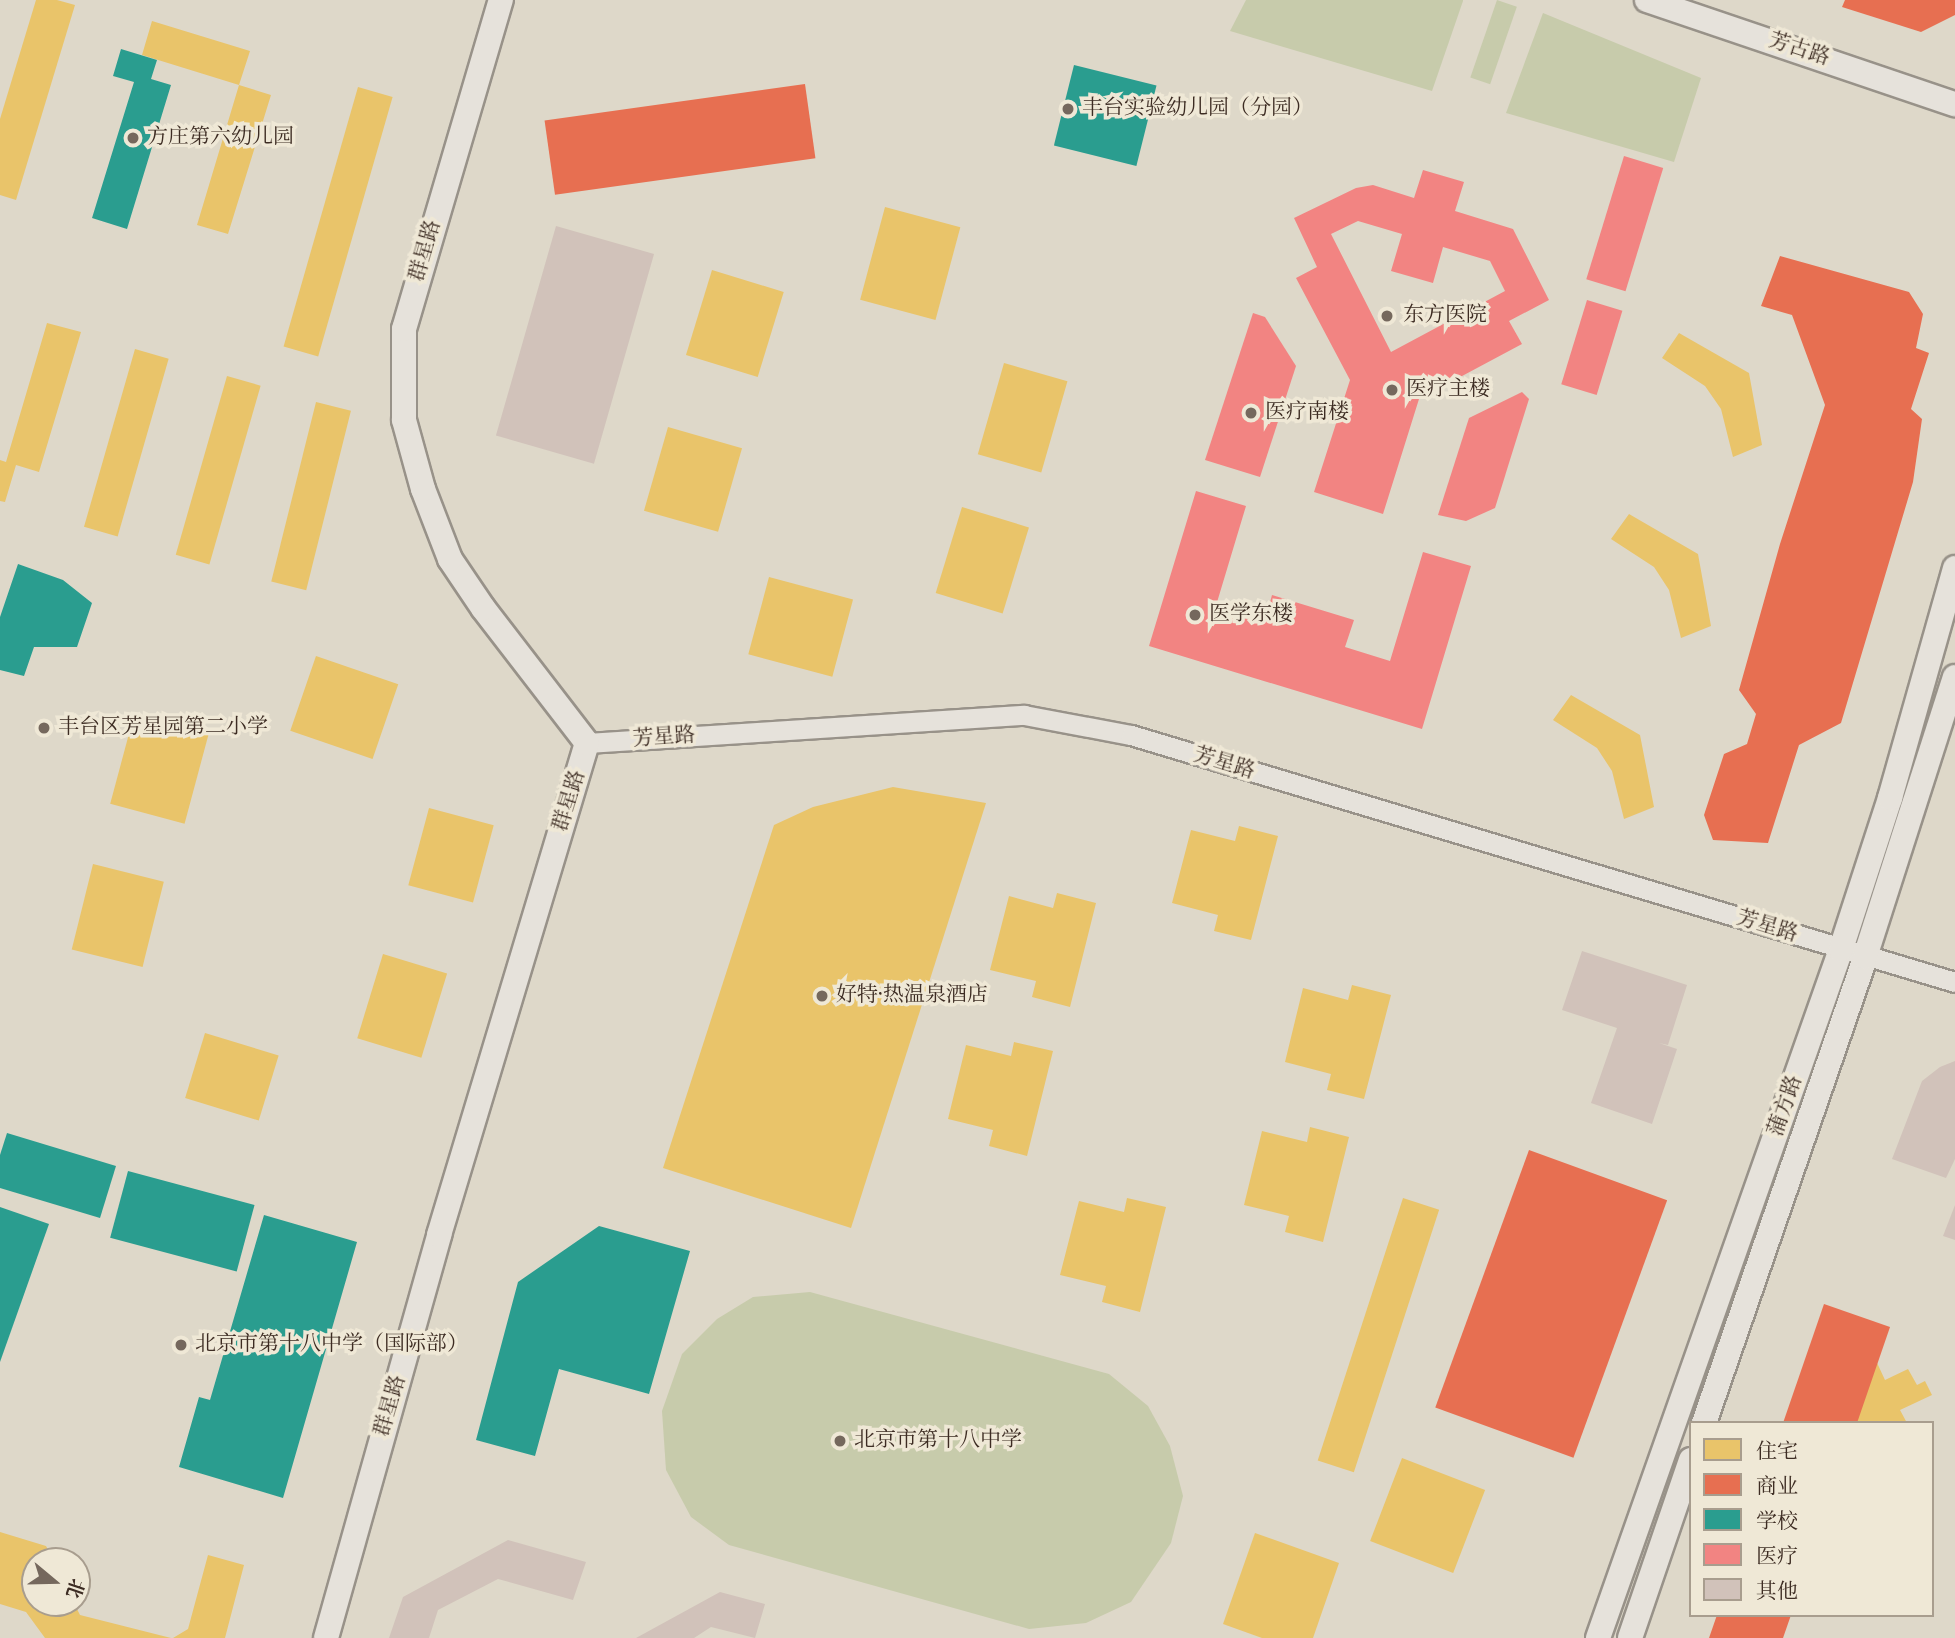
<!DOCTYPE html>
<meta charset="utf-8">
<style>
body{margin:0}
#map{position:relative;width:1955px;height:1638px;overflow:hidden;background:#ded8c9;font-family:"IM FELL English","Noto Serif SC",serif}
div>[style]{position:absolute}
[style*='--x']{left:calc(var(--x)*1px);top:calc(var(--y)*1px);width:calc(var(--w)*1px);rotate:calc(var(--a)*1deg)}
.green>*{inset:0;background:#c7cbab;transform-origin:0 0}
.homes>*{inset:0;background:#e9c46a;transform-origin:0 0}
.shops>*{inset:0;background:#e76f51;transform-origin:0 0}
.schools>*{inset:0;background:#2a9d8f;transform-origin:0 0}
.health>*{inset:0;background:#f28482;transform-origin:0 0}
.building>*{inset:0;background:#d1c2ba;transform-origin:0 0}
.roads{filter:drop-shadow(2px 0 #989289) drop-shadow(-2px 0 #989289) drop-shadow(0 2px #989289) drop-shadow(0 -2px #989289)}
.minor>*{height:19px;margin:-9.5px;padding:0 9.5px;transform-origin:9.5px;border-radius:9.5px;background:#e6e2db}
.tertiary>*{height:24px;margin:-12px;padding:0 12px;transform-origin:12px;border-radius:12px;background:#e6e2db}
.dots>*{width:19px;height:19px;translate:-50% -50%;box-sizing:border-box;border:4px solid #efe8d6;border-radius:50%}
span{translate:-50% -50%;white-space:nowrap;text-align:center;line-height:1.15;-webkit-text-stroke:7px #efe8d6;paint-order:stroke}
.street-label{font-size:21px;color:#3d2c23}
.poi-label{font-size:21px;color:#3d2c23}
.left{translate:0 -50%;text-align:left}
.legend{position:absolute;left:1689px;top:1421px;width:245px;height:196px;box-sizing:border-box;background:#efe8d6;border:2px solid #a89d8e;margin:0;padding:9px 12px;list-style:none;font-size:21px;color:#3d2c23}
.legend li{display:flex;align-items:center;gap:14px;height:35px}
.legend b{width:35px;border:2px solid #a89d8e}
.north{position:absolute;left:21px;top:1547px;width:70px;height:70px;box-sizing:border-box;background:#efe8d6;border:2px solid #a89d8e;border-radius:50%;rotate:109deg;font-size:19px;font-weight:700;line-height:28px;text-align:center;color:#3d2c23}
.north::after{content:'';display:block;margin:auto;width:24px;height:32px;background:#75685d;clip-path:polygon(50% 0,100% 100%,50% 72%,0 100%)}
</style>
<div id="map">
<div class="green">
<div style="clip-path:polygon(1246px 0,1463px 0,1463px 1px,1432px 91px,1230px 31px)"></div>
<div style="left:1497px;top:0;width:21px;height:82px;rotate:19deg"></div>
<div style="clip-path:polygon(1543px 13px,1701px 78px,1674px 162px,1506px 113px)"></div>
<div style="clip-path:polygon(810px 1292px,1109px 1374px,1148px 1406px,1170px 1446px,1183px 1496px,1171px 1543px,1131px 1602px,1086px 1623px,1029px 1629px,729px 1545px,691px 1517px,666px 1470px,662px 1411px,682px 1354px,717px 1319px,753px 1297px)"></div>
</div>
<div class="homes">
<div style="clip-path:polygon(36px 0,57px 0,75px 5px,16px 200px,0 195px,0 119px)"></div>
<div style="clip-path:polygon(152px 21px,250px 51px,239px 85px,271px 95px,228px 234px,197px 225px,239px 85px,142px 55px)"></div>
<div style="left:358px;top:87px;width:36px;height:270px;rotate:16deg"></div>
<div style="left:885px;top:207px;width:78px;height:96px;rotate:15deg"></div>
<div style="left:712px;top:270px;width:75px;height:89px;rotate:17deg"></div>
<div style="clip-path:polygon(47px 323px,81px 332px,39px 472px,16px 465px,5px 502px,0 501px,0 460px,6px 462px)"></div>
<div style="clip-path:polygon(1679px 333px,1749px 373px,1762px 445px,1733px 457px,1721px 409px,1705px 386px,1662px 358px)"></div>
<div style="left:135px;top:349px;width:35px;height:185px;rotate:16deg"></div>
<div style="left:1004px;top:363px;width:66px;height:95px;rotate:16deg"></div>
<div style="left:227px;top:376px;width:35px;height:186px;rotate:16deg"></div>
<div style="left:316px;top:402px;width:36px;height:185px;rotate:14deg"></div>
<div style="left:668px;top:427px;width:77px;height:87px;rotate:16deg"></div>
<div style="left:962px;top:507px;width:70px;height:90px;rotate:17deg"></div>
<div style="clip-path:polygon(1629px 514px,1698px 554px,1711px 626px,1681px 638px,1669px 590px,1654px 567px,1611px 539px)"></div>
<div style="left:769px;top:577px;width:87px;height:80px;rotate:15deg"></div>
<div style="left:316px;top:656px;width:87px;height:79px;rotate:19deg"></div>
<div style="clip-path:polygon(1571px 695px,1640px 735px,1654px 807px,1624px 819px,1612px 771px,1597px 748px,1553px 720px)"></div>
<div style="left:134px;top:715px;width:77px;height:92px;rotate:15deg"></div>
<div style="clip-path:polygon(893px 787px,986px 803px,851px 1228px,663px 1168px,774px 825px,813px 807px)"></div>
<div style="left:429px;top:808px;width:67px;height:80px;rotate:15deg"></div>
<div style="clip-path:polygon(1239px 826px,1278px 836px,1251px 940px,1214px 931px,1218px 915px,1172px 903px,1191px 830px,1235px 841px)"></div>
<div style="left:93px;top:864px;width:73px;height:88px;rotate:14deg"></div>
<div style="clip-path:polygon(1057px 893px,1096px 903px,1070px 1007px,1032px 997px,1036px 981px,990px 970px,1009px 896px,1053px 908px)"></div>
<div style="left:383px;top:954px;width:67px;height:88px;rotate:17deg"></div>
<div style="clip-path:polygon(1352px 985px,1391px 995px,1364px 1099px,1327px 1090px,1331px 1074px,1285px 1062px,1303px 988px,1348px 1000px)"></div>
<div style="left:205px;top:1033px;width:77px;height:68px;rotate:17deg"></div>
<div style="clip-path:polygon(1014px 1042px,1053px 1051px,1027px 1156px,989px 1146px,993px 1130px,948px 1119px,966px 1045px,1011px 1056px)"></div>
<div style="clip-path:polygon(1310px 1127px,1349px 1137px,1323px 1242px,1285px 1232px,1289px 1216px,1244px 1205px,1262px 1131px,1307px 1142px)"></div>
<div style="clip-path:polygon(1127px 1198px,1166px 1207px,1140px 1312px,1102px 1302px,1106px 1286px,1060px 1275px,1079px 1201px,1124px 1212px)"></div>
<div style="left:1403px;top:1198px;width:38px;height:276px;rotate:18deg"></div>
<div style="clip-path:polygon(1872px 1352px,1885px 1380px,1908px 1369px,1917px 1385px,1925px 1381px,1932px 1395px,1900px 1410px,1907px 1423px,1833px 1423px,1826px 1408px,1854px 1395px,1841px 1367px)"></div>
<div style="left:1402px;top:1458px;width:89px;height:89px;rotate:21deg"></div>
<div style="clip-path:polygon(0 1532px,46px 1546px,54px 1561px,35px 1561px,35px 1603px,74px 1603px,80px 1615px,171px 1638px,45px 1638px,26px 1612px,0 1604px)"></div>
<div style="clip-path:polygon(1255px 1533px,1339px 1563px,1313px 1638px,1262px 1638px,1223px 1624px)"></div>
<div style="clip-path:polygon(208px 1555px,244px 1565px,225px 1638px,173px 1638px,188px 1629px)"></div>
</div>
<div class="shops">
<div style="clip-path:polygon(1845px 0,1955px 0,1955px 15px,1921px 32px,1842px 7px)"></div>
<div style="left:805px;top:84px;width:75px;height:263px;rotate:82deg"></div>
<div style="clip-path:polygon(1780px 256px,1909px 292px,1923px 314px,1916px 348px,1929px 353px,1911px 409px,1922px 419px,1913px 482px,1841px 723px,1799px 745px,1768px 843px,1713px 840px,1704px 815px,1724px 754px,1747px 744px,1756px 714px,1739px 690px,1780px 544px,1825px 405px,1792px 315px,1761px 306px)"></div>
<div style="left:1529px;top:1150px;width:147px;height:274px;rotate:20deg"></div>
<div style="clip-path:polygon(1824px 1304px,1890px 1327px,1857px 1423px,1783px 1423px)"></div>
<div style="clip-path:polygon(1717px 1615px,1791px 1615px,1783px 1638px,1709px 1638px)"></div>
</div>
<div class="schools">
<div style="clip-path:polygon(121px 49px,157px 60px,151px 79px,171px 85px,127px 229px,92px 218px,134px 82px,113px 76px)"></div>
<div style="left:1074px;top:65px;width:85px;height:83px;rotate:14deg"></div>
<div style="clip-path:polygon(18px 564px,63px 580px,92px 603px,77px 647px,34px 647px,24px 676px,0 670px,0 617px)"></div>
<div style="clip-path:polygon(7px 1133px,116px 1166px,100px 1218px,0 1188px,0 1155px)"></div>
<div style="left:128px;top:1171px;width:131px;height:69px;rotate:15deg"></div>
<div style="clip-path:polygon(0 1207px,49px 1224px,0 1362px)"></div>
<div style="clip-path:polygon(264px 1215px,357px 1242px,283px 1498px,179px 1467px,199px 1397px,210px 1400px)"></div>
<div style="clip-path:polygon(599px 1226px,690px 1251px,649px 1394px,559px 1369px,535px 1456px,476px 1440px,518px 1282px)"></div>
</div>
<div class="health">
<div style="left:1624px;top:156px;width:41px;height:129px;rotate:17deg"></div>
<div style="clip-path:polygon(evenodd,1423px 170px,1464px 182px,1455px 211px,1513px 229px,1549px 300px,1509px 321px,1522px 344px,1419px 399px,1383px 514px,1314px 492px,1350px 380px,1296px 278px,1317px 267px,1294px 218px,1356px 188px,1373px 185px,1414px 198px,1423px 170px,1358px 221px,1402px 234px,1391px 271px,1433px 283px,1443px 247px,1490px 261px,1505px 291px,1391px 352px,1331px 234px,1358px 221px)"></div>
<div style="left:1587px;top:300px;width:37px;height:88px;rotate:17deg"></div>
<div style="clip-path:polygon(1253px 313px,1265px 317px,1296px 366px,1260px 477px,1205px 460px)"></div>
<div style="clip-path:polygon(1522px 392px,1529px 399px,1495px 508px,1466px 521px,1438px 515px,1469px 418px)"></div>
<div style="clip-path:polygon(1196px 491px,1246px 506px,1215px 609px,1264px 624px,1272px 595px,1354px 620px,1345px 647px,1390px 661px,1423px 552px,1471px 566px,1422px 729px,1149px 646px)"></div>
</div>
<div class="building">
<div style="left:556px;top:226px;width:102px;height:218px;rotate:16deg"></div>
<div style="clip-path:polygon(1582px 951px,1687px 985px,1668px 1045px,1659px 1043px,1677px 1049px,1652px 1124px,1591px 1103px,1617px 1028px,1562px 1010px)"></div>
<div style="clip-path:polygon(1955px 1061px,1955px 1159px,1946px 1178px,1892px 1159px,1922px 1081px,1940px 1067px)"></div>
<div style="clip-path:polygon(1955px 1205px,1955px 1240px,1943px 1236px)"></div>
<div style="clip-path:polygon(508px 1540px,586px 1562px,573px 1600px,498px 1579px,438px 1610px,429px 1638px,389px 1638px,403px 1597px)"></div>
<div style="clip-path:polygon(720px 1592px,765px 1604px,755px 1638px,711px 1627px,694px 1638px,636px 1638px)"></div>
</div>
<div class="roads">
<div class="minor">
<div style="--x:587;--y:743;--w:438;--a:-3.7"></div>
<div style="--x:1024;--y:715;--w:109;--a:10.6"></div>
<div style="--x:1131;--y:735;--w:860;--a:16.69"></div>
</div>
<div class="tertiary">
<div style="--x:1647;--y:0;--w:325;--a:18.7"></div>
<div style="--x:1704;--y:1423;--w:493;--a:-70.9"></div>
<div style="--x:1865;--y:957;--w:294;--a:-72.2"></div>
<div style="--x:326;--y:1638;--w:419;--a:-74.3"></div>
<div style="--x:439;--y:1235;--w:514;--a:-73.26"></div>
<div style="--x:587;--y:743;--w:170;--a:-127.6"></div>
<div style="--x:483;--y:608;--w:59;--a:-124"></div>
<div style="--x:450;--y:559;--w:75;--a:-111.1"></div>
<div style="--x:423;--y:489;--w:72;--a:-105.4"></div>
<div style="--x:404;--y:420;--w:91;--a:-90"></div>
<div style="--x:404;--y:329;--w:343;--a:-73.6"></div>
<div style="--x:1598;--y:1638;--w:731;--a:-70.57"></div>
<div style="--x:1841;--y:949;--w:159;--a:-72"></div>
<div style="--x:1890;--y:798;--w:239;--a:-74.2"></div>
<div style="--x:1630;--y:1638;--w:188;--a:-71.1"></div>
</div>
</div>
<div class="dots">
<div style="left:1068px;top:109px;background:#75685d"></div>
<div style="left:133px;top:138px;background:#75685d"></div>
<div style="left:1387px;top:316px;background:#75685d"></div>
<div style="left:1392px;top:390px;background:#75685d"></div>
<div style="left:1251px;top:413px;background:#75685d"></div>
<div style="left:1195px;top:615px;background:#75685d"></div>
<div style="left:44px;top:728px;background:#75685d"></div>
<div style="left:822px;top:996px;background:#75685d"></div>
<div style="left:181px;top:1345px;background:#75685d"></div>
<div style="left:840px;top:1441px;background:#75685d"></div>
</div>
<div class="street-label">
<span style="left:1799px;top:50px;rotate:18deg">芳古路</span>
<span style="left:426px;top:251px;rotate:-74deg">群星路</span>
<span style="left:664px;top:738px;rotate:-4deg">芳星路</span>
<span style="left:1224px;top:764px;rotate:17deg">芳星路</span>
<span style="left:570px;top:801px;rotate:-73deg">群星路</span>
<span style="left:1767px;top:927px;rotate:17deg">芳星路</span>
<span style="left:1786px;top:1106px;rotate:-71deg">蒲方路</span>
<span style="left:391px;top:1406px;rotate:-74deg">群星路</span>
</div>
<div class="poi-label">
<span class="left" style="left:1082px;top:109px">丰台实验幼儿园（分园）</span>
<span class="left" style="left:147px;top:138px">方庄第六幼儿园</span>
<span class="left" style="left:1403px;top:316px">东方医院</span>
<span class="left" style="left:1406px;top:390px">医疗主楼</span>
<span class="left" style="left:1265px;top:413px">医疗南楼</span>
<span class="left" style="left:1209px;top:615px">医学东楼</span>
<span class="left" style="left:58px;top:728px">丰台区芳星园第二小学</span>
<span class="left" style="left:836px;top:996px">好特·热温泉酒店</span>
<span class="left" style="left:195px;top:1345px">北京市第十八中学（国际部）</span>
<span class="left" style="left:854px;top:1441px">北京市第十八中学</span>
</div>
<ul class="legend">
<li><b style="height:19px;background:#e9c46a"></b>住宅</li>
<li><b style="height:19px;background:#e76f51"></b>商业</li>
<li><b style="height:19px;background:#2a9d8f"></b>学校</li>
<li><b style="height:19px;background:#f28482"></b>医疗</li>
<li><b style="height:19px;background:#d1c2ba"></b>其他</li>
</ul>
<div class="north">北</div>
</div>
